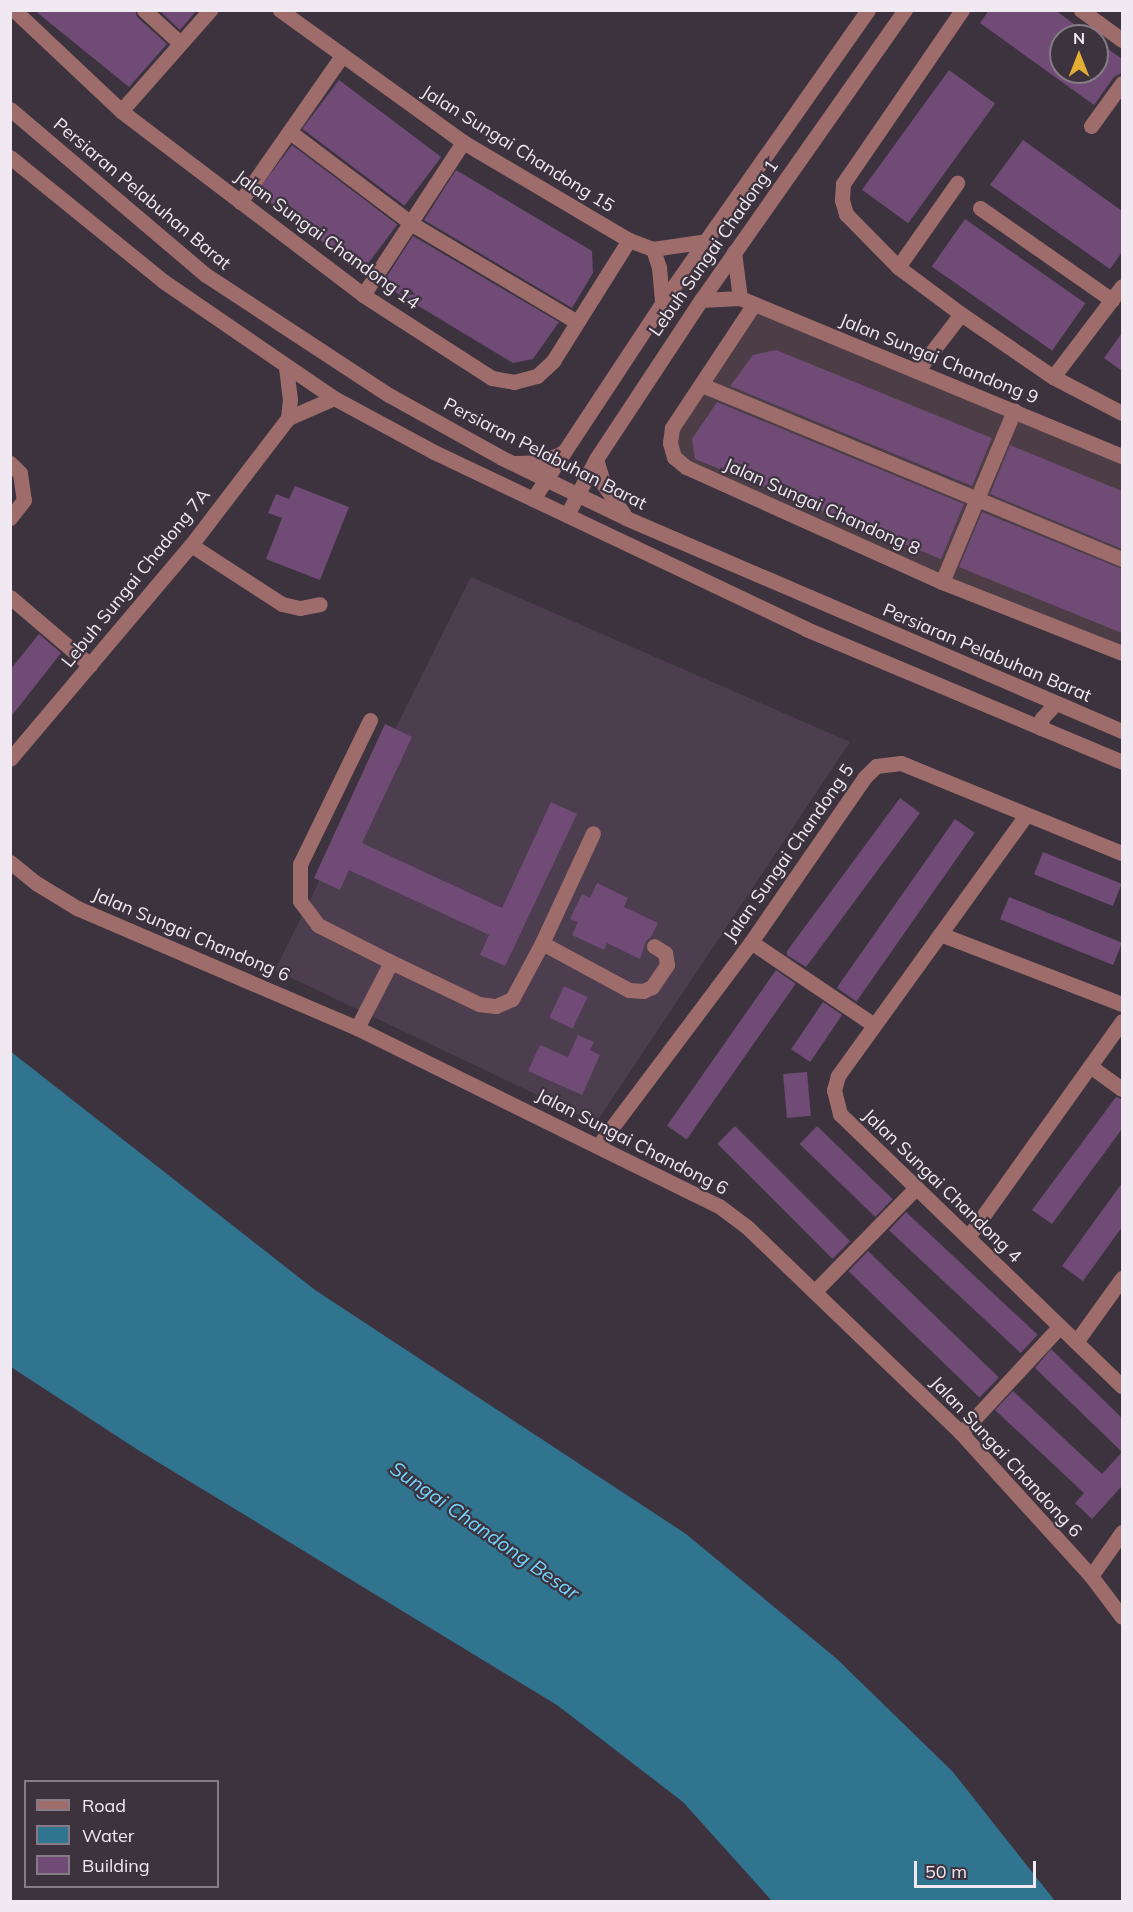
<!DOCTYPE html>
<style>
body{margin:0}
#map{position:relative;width:1133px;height:1912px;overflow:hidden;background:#3d333f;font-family:Mulish,sans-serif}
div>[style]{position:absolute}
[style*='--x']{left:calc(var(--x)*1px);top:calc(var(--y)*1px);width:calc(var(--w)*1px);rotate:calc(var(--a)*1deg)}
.commercial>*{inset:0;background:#4d3d47}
.built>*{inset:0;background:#4c3e4f}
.water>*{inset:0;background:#30748f}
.building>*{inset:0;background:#6f4b76;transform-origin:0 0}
.minor>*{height:15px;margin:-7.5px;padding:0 7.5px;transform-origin:7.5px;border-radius:7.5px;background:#9e6d6b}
span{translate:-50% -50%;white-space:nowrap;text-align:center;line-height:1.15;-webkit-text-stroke:4.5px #3d333f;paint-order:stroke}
.street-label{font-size:18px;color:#f0e9f1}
.water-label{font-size:20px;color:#71d5fe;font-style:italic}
.frame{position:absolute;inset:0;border:12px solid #f0e9f1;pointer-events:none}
.legend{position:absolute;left:24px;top:1780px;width:195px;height:108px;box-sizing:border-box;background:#3d333f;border:2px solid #857c86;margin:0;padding:8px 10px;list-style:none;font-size:18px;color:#f0e9f1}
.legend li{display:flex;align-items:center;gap:12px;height:30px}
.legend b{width:30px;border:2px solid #857c86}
.north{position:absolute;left:1049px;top:24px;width:60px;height:60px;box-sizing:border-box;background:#3d333f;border:2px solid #857c86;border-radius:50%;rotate:0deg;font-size:16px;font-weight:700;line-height:24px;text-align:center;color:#f0e9f1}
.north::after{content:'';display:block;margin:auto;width:21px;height:27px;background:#e2af34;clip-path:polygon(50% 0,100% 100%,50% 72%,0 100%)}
.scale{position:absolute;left:914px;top:1861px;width:122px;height:27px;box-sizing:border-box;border:3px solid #f0e9f1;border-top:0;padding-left:8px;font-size:18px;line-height:21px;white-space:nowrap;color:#f0e9f1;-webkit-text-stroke:4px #3d333f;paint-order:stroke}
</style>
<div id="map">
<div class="commercial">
<div style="clip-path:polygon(756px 312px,1122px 463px,1122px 646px,940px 573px,691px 462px,680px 454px,677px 444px,679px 430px)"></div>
</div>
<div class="built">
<div style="clip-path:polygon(471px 577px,850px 742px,596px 1123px,275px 970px)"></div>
</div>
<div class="water">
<div style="clip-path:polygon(10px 1051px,315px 1290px,686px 1534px,837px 1659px,953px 1772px,1055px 1901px,772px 1901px,683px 1802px,557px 1705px,138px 1450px,11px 1367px)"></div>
</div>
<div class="building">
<div style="clip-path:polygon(34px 10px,135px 10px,137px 17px,167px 44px,129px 87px)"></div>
<div style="clip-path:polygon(159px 10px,197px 10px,180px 30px)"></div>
<div style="clip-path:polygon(989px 10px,1055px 10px,1090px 36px,1061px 36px,1061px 72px,1097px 72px,1097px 41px,1122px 59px,1122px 73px,1114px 77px,1094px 105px,980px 23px)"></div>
<div style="left:949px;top:70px;width:57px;height:148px;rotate:36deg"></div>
<div style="left:339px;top:80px;width:128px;height:61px;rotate:37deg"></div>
<div style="clip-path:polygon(1023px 140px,1122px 211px,1122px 252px,1110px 269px,990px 185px)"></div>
<div style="left:292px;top:145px;width:132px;height:59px;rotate:37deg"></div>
<div style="clip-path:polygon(456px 170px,592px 251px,593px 273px,572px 308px,424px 220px)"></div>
<div style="left:965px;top:219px;width:147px;height:58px;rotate:35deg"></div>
<div style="clip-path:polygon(413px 236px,559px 322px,533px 359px,513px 363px,382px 284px)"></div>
<div style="clip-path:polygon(1122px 333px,1122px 371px,1104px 358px)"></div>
<div style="clip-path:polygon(776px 350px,992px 438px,972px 486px,730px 386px,753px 355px)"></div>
<div style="clip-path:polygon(717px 402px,964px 504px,941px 559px,695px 459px,692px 439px)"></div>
<div style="clip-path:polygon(1010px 445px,1122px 491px,1122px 549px,990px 494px)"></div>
<div style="clip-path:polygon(295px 486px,349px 507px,320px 580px,266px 559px,282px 518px,268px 513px,276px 494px,289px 499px)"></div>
<div style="clip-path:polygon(982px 512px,1122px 569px,1122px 633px,959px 567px)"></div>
<div style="clip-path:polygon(39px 634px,61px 653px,10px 718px,10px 670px)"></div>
<div style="clip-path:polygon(385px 724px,412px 737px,362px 843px,502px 908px,551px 802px,577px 814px,505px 966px,480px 955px,489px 935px,349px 870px,340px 890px,314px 878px)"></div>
<div style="clip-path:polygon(900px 798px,920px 813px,806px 967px,787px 955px,787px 951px)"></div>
<div style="left:955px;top:819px;width:24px;height:206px;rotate:35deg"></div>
<div style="left:1043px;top:852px;width:85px;height:24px;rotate:22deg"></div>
<div style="clip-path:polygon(597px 883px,628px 898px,624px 907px,658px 923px,651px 937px,646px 941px,640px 959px,607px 943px,604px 950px,572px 935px,578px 922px,570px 919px,582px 894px,590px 898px)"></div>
<div style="left:1009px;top:897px;width:122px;height:24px;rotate:22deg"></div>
<div style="left:776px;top:970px;width:24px;height:190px;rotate:35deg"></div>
<div style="left:564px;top:986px;width:26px;height:35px;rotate:25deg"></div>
<div style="left:823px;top:1002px;width:23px;height:57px;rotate:34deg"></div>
<div style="clip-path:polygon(578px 1035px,594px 1042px,590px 1050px,600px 1055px,582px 1095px,528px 1071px,540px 1045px,568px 1057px)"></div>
<div style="left:807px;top:1072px;width:44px;height:24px;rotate:85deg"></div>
<div style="clip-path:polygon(1116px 1097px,1122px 1099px,1122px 1129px,1052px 1224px,1032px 1210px)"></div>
<div style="left:735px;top:1126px;width:163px;height:25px;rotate:45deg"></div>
<div style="left:817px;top:1126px;width:105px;height:25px;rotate:44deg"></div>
<div style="clip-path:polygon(1122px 1183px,1122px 1227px,1083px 1281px,1062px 1266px)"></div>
<div style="left:906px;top:1212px;width:180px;height:25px;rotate:43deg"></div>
<div style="left:868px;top:1251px;width:182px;height:28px;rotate:44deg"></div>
<div style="clip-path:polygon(1051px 1349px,1122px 1418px,1122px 1486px,1092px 1519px,1075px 1503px,1084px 1493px,995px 1410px,1013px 1391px,1102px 1474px,1122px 1452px,1035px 1368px)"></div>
</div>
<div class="minor">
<div style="--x:14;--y:10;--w:147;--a:43.3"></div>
<div style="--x:121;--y:111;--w:304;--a:37.2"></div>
<div style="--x:363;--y:295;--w:153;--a:32.8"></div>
<div style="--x:492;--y:378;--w:22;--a:10"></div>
<div style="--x:514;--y:382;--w:24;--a:-15"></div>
<div style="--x:537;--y:376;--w:22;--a:-43"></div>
<div style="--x:553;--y:361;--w:143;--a:-57.9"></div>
<div style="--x:144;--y:10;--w:49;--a:42.5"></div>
<div style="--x:280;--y:10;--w:226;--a:35.8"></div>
<div style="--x:463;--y:142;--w:193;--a:30.6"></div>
<div style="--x:629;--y:240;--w:26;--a:21"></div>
<div style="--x:653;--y:249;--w:55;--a:-8.4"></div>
<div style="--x:962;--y:10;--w:211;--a:124.4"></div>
<div style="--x:843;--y:184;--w:16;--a:94"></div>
<div style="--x:842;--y:200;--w:15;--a:74"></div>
<div style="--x:846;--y:214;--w:74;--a:45.5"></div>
<div style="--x:898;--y:267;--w:79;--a:36.7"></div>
<div style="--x:961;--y:314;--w:112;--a:34.4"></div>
<div style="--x:1053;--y:377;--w:78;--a:27.6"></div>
<div style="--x:1081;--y:10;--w:51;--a:36.2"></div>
<div style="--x:10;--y:109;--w:257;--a:40.3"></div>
<div style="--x:206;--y:275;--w:219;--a:33.3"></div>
<div style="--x:389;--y:395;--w:129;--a:29.1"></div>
<div style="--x:502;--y:458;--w:138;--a:25.8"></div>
<div style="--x:626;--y:518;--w:540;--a:23.24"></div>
<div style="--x:121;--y:111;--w:135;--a:-48.6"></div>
<div style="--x:1091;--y:126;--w:53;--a:-54.2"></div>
<div style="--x:290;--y:132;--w:153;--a:37"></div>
<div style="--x:412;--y:224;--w:192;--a:30.7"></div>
<div style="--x:10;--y:157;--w:197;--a:39"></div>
<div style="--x:163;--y:281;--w:207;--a:34.4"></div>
<div style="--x:334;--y:398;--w:114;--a:28.4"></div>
<div style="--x:434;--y:452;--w:412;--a:25.4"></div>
<div style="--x:806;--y:629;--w:343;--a:22.8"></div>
<div style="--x:240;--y:202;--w:177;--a:-55.1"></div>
<div style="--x:980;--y:208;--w:161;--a:34.9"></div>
<div style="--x:653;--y:249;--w:19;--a:72"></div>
<div style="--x:659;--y:267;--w:36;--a:85"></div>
<div style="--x:734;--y:252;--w:46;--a:82.6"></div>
<div style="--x:898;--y:267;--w:103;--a:-54.9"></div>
<div style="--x:363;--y:295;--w:183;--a:-56.8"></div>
<div style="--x:701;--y:300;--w:39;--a:-3"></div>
<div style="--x:740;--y:298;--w:413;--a:22.5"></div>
<div style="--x:754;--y:304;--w:149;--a:123.5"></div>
<div style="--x:672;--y:428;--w:15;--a:98"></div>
<div style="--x:670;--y:443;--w:15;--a:74"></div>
<div style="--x:674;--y:457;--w:16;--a:40"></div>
<div style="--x:686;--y:467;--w:281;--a:24.2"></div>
<div style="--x:942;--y:582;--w:193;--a:21.5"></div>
<div style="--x:286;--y:367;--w:32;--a:83"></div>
<div style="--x:290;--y:399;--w:19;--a:96"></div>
<div style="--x:917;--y:371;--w:72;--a:-52.3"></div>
<div style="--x:1053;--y:377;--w:114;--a:-52.8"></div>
<div style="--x:702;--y:385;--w:455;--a:22.5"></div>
<div style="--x:596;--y:459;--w:27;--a:73"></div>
<div style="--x:604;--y:485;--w:36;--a:56"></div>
<div style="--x:10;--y:463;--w:14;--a:45"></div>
<div style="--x:20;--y:473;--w:27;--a:82"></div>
<div style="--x:24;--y:500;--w:23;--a:128"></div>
<div style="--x:516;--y:463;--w:25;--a:-2"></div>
<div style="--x:541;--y:462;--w:25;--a:-23"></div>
<div style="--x:533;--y:499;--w:235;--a:-56.6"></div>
<div style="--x:662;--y:303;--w:358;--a:-54.9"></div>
<div style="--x:567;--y:515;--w:63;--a:-62.6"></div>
<div style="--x:596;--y:459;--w:191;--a:-56.6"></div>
<div style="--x:701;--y:300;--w:355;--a:-54.9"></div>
<div style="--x:191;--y:545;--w:108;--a:33"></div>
<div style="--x:282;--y:604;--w:18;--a:13"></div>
<div style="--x:300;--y:608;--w:20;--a:-11"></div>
<div style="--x:942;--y:582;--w:186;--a:-67.2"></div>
<div style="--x:10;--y:597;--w:105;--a:40.4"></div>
<div style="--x:370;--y:720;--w:160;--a:115.9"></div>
<div style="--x:300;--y:864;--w:37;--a:90"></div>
<div style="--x:300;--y:901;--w:30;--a:53"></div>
<div style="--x:318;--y:925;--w:82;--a:26.9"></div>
<div style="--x:1041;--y:728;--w:10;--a:-84"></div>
<div style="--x:1042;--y:718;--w:19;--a:-47"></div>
<div style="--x:10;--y:759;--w:280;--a:-49.8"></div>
<div style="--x:191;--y:545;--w:160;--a:-52.6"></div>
<div style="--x:288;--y:418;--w:50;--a:-23.5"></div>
<div style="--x:1026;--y:815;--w:322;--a:125.8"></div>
<div style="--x:838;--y:1076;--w:15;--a:106"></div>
<div style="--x:834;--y:1090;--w:25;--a:76"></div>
<div style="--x:840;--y:1114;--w:392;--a:44"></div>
<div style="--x:10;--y:862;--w:33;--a:39"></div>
<div style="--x:36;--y:883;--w:48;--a:31.4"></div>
<div style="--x:77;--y:908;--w:305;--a:23.2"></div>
<div style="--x:357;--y:1028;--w:403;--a:26.2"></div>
<div style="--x:719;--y:1206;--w:35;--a:37"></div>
<div style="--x:747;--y:1227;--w:297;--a:43.9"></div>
<div style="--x:961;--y:1433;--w:193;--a:47.7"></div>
<div style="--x:1091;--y:1576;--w:51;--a:52.9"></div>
<div style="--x:940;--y:934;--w:195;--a:21"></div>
<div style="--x:751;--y:942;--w:148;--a:34"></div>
<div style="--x:542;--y:943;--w:99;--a:28.4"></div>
<div style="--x:629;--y:990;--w:14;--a:4"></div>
<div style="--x:643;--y:991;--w:10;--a:-24"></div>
<div style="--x:652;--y:987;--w:27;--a:-56"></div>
<div style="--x:667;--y:965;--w:12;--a:-99"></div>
<div style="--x:665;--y:953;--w:13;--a:-148"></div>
<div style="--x:357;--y:1028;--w:74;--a:-62.7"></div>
<div style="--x:391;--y:962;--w:98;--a:25.5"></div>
<div style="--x:479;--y:1004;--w:17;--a:7"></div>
<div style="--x:496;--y:1006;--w:17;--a:-24"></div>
<div style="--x:512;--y:999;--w:64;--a:-61.8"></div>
<div style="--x:542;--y:943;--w:121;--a:-65.1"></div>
<div style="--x:1090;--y:1066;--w:39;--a:36"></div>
<div style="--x:598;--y:1146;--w:255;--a:-53.1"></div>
<div style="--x:751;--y:942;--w:199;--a:-55.4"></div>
<div style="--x:864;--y:778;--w:17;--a:-45"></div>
<div style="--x:876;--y:766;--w:25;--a:-7"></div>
<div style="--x:901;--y:763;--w:239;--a:22.2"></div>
<div style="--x:968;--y:1237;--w:265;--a:-54.5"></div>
<div style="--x:815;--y:1291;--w:144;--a:-45.6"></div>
<div style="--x:1076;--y:1342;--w:79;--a:-54.3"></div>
<div style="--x:961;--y:1433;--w:144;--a:-47.2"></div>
<div style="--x:1091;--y:1576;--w:54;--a:-54.8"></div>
</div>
<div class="street-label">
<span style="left:518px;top:149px;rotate:32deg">Jalan Sungai Chandong 15</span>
<span style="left:142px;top:194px;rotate:40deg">Persiaran Pelabuhan Barat</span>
<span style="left:327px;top:240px;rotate:36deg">Jalan Sungai Chandong 14</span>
<span style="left:714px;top:248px;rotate:-55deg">Lebuh Sungai Chadong 1</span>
<span style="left:939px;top:359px;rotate:22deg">Jalan Sungai Chandong 9</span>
<span style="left:545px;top:454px;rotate:27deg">Persiaran Pelabuhan Barat</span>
<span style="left:822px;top:507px;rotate:24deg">Jalan Sungai Chandong 8</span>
<span style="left:136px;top:578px;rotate:-51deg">Lebuh Sungai Chadong 7A</span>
<span style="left:987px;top:653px;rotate:23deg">Persiaran Pelabuhan Barat</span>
<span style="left:789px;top:853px;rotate:-55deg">Jalan Sungai Chandong 5</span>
<span style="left:191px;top:935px;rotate:23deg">Jalan Sungai Chandong 6</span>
<span style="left:632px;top:1142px;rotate:27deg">Jalan Sungai Chandong 6</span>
<span style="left:942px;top:1186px;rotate:44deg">Jalan Sungai Chandong 4</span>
<span style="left:1006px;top:1457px;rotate:47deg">Jalan Sungai Chandong 6</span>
</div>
<div class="water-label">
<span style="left:485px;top:1530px;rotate:35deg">Sungai Chandong Besar</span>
</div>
<div class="frame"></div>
<ul class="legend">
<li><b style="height:8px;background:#9e6d6b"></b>Road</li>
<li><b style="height:16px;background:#30748f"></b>Water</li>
<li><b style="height:16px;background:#6f4b76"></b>Building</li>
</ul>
<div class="north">N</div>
<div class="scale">50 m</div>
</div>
